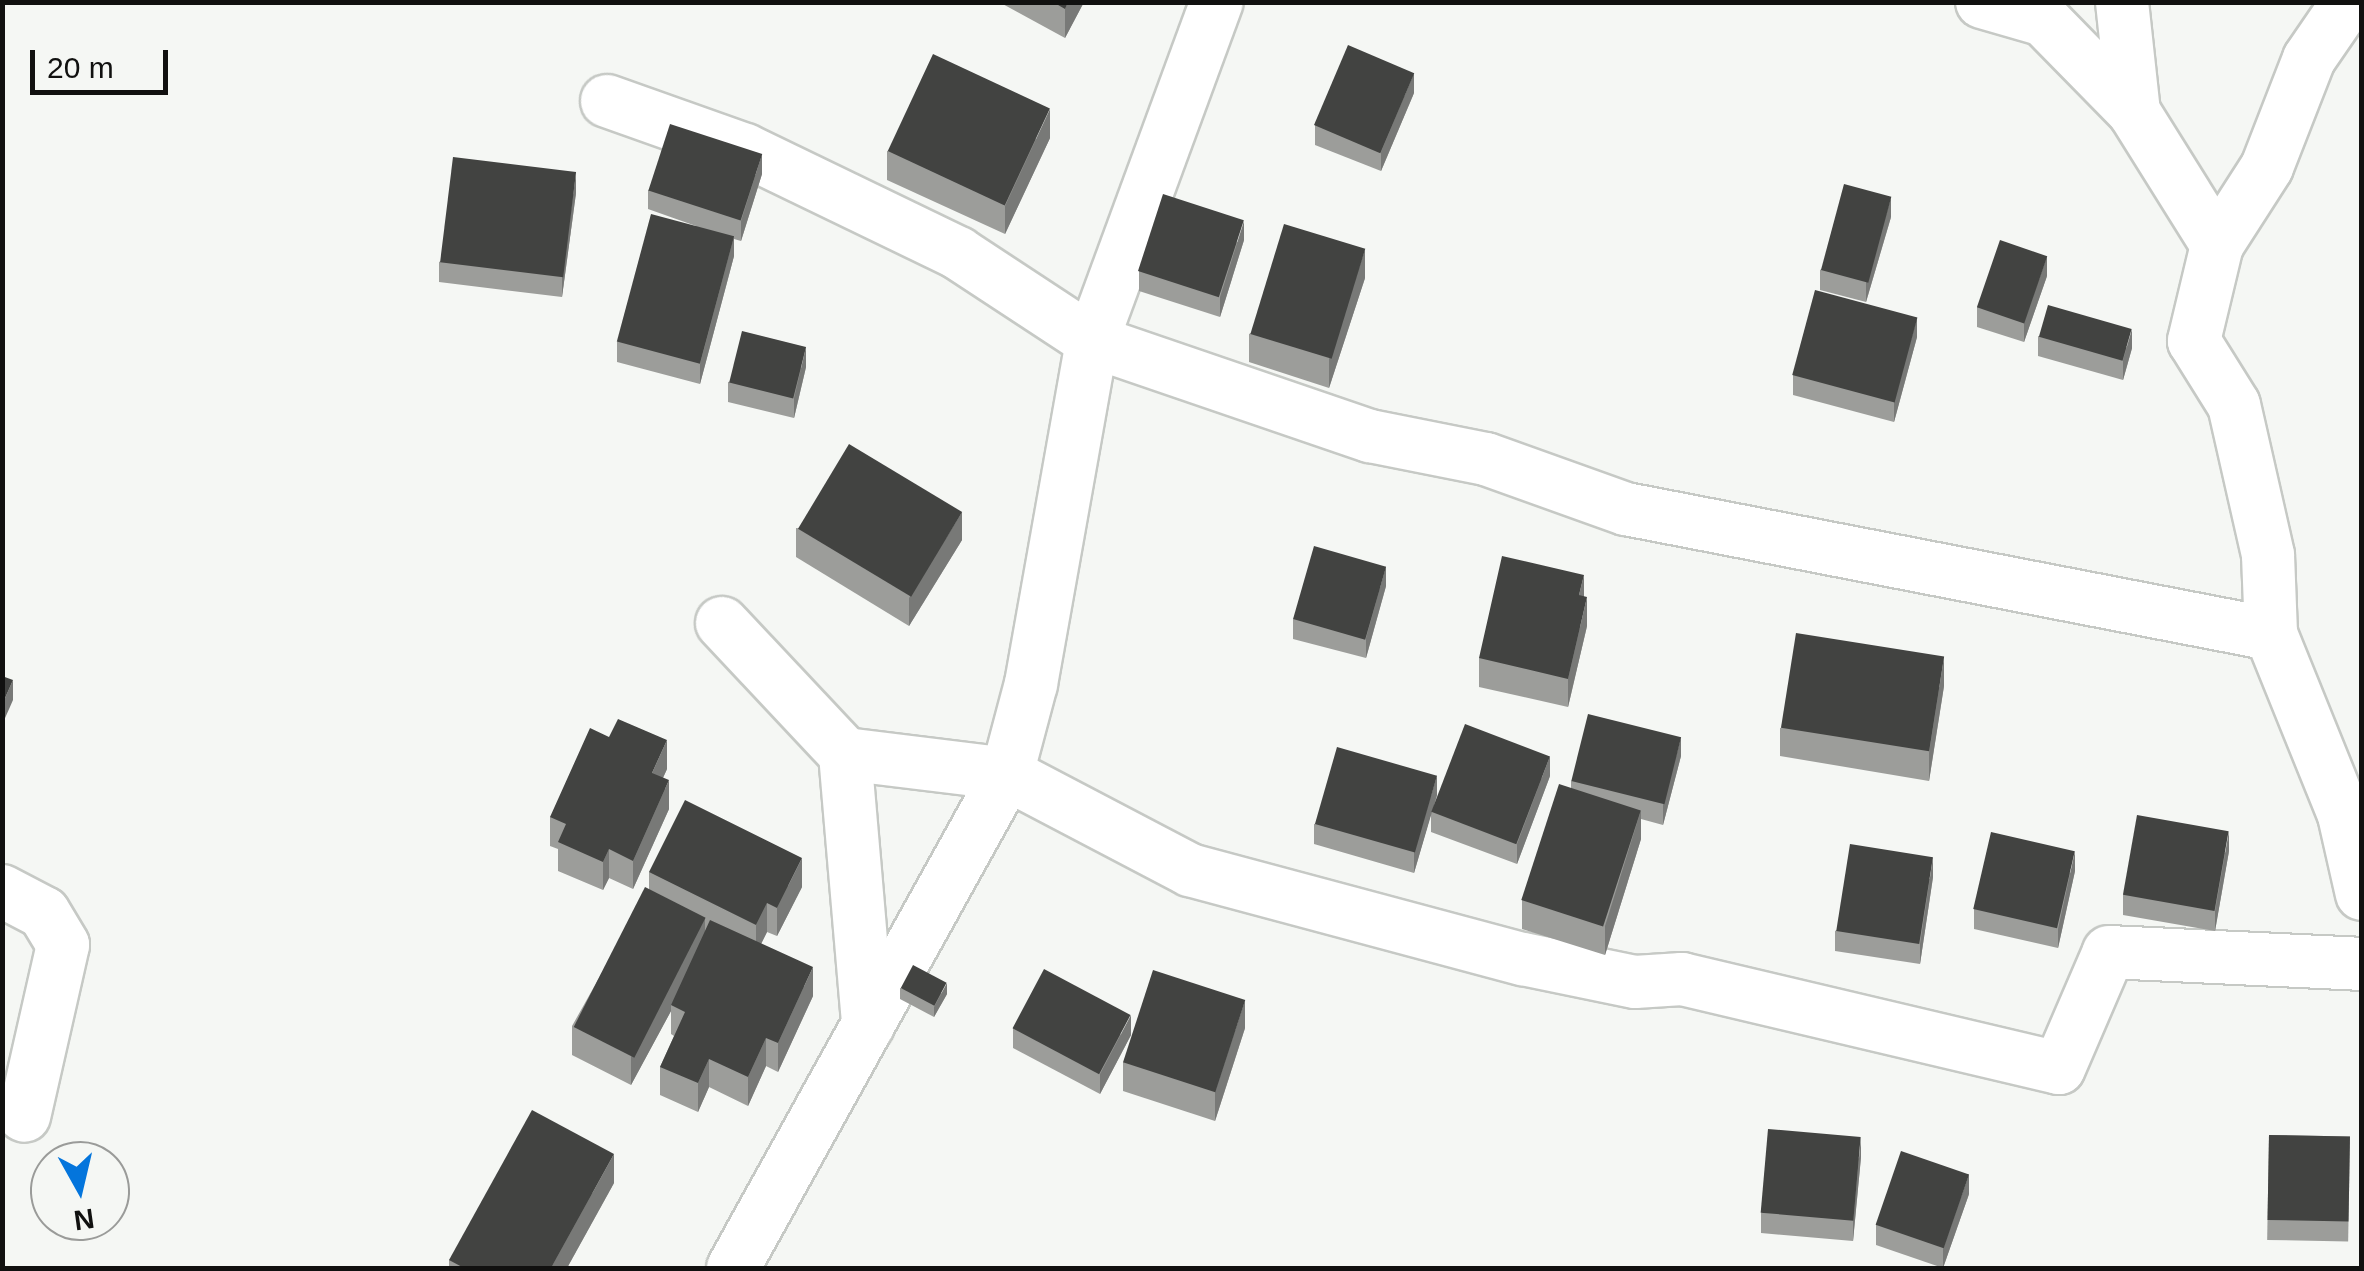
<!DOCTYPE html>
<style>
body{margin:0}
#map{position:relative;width:2364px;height:1271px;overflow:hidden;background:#f5f7f4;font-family:Arial,sans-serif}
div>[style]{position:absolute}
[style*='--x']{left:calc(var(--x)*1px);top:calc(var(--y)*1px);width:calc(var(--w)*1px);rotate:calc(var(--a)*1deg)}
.roads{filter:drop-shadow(2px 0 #c6c9c5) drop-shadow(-2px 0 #c6c9c5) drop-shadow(0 2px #c6c9c5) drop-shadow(0 -2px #c6c9c5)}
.street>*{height:52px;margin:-26px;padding:0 26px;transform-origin:26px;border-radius:26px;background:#fff}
.wall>*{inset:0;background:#9c9d9a;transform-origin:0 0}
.shaded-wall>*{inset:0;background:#787977}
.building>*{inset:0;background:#424341;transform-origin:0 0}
span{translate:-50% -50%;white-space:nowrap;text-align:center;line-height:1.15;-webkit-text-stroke:10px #f5f7f4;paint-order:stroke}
.frame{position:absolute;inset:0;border:5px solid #111110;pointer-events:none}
.north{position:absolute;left:30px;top:1141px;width:100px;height:100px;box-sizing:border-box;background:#f5f7f4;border:2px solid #9a9b99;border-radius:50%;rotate:172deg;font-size:28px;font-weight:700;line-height:40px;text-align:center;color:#111110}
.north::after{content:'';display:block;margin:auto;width:35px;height:45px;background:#0475dc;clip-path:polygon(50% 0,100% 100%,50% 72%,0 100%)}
.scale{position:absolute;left:30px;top:50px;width:138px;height:45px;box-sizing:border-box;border:5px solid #111110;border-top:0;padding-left:12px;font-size:30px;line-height:35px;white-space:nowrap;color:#111110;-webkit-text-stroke:8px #f5f7f4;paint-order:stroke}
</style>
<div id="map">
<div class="roads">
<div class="street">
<div style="--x:1982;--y:2;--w:65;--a:16.2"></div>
<div style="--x:2044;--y:20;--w:129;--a:45.6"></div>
<div style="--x:2122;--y:2;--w:111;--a:83.8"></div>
<div style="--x:2134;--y:112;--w:157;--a:58"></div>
<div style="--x:2348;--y:2;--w:69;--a:124.4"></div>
<div style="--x:2309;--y:59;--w:116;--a:111.3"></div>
<div style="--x:2267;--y:167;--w:93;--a:122.7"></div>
<div style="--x:2217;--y:245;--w:99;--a:103.5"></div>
<div style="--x:2194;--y:341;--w:75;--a:58"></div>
<div style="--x:2234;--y:405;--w:154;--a:77.2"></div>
<div style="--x:2268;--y:555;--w:79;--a:87.8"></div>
<div style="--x:2271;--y:634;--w:195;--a:68"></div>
<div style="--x:2344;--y:815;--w:81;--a:77.2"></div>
<div style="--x:607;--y:101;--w:146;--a:19.5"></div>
<div style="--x:745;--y:150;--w:237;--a:25.8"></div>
<div style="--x:958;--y:253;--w:160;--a:33.3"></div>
<div style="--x:1092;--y:341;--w:294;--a:18.9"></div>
<div style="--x:1370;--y:436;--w:118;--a:11.2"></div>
<div style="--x:1486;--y:459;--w:149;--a:19.7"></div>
<div style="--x:1626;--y:509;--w:657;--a:10.97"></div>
<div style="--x:722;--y:623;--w:180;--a:46.8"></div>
<div style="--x:845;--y:754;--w:272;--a:85.1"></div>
<div style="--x:845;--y:754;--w:163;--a:7"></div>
<div style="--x:1007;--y:774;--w:207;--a:27.7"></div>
<div style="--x:1190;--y:870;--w:345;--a:15"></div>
<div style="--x:1523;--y:959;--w:114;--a:11.6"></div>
<div style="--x:1635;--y:982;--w:47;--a:-3.7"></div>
<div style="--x:1682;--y:979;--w:387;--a:13.3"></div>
<div style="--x:2059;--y:1068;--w:126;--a:-66.7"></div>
<div style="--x:2109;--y:952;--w:253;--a:2.7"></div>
<div style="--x:2;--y:891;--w:47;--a:27.6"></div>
<div style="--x:44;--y:913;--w:37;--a:59"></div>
<div style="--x:63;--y:945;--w:175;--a:102.8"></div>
<div style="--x:733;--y:1268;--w:565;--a:-60.98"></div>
<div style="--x:1007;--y:774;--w:93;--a:-75.1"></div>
<div style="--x:1031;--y:684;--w:348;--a:-79.9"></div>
<div style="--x:1092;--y:341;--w:361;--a:-69.8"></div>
</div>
</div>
<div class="wall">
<div style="clip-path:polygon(999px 2px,1084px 2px,1065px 38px)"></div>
<div style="clip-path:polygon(1414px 93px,1381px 171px,1315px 145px,1315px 125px)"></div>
<div style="clip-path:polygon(1050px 138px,1005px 234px,887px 180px,887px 151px)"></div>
<div style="clip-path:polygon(762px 174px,741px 241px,734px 239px,734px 256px,700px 384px,617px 362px,617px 342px,696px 226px,648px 209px,648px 190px)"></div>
<div style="clip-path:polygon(576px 193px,562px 297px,439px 282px,439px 262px)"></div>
<div style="clip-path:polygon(1891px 217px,1866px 302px,1820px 290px,1820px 270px)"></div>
<div style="clip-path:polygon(1244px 240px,1220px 317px,1139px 291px,1139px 271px)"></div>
<div style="clip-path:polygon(2047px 276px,2024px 342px,1977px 327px,1977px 307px)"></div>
<div style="clip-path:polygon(1365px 278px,1329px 388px,1249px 362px,1249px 334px)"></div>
<div style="clip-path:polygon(2038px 336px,2132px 348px,2123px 380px,2038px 356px)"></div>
<div style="clip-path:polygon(1917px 337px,1894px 422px,1793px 395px,1793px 375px)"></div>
<div style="clip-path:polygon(806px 367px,794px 418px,728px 402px,728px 382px)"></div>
<div style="clip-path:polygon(796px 528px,962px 540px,909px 626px,796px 557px)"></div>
<div style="clip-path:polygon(1386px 586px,1366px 658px,1293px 639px,1293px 619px)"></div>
<div style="clip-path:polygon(1587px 626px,1568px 707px,1479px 687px,1479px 658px)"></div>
<div style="clip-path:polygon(1944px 686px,1929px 781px,1780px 756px,1780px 728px)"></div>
<div style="clip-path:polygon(1681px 756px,1663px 825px,1641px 819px,1641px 839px,1605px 955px,1522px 929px,1522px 900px,1571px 788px,1571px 781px)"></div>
<div style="clip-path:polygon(667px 769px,663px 778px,669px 809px,633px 889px,609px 878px,603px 890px,558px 871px,558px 849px,550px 846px,550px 817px)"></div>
<div style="clip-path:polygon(1550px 776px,1517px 864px,1431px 832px,1431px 814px,1414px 873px,1314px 844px,1314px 824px,1437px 795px,1434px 806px)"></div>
<div style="clip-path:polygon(2229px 851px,2215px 931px,2123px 915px,2123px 895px)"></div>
<div style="clip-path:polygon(2075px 871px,2058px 948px,1974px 929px,1974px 909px)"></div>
<div style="clip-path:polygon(649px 872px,802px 887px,777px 936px,767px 932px,761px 944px,813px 996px,778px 1072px,766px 1066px,748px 1106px,709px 1087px,698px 1112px,660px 1095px,660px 1067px,674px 1036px,671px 1034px,671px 1011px,631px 1085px,572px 1055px,572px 1026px,649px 889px)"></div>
<div style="clip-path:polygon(1933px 877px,1920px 964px,1835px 951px,1835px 931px)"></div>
<div style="clip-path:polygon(900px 988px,947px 994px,934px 1017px,900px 999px)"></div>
<div style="clip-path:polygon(1013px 1028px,1131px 1035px,1100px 1094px,1013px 1048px)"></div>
<div style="clip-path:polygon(1245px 1028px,1215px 1121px,1123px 1091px,1123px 1062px)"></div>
<div style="left:2269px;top:1135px;width:81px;height:105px;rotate:1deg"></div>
<div style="clip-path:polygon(1861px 1157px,1853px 1241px,1761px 1233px,1761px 1213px)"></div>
<div style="clip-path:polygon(614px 1183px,567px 1268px,449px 1268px,449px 1260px)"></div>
<div style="clip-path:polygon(1969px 1194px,1943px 1268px,1876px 1245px,1876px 1225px)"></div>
</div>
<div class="shaded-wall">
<div style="clip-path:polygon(1068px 2px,1084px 2px,1065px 38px,1065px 9px)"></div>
<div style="clip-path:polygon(1414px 73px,1414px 93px,1381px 171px,1381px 152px)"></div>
<div style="clip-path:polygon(1050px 109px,1050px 138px,1005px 234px,1005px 206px)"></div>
<div style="clip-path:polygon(762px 154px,762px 174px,741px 241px,741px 221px)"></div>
<div style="clip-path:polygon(576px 173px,576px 193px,562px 297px,562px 277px)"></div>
<div style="clip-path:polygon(1891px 197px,1891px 217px,1866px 302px,1866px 282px)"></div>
<div style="clip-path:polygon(1244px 221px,1244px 240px,1220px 317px,1220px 297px)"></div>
<div style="clip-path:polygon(734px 236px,734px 256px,700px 384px,700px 364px)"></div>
<div style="clip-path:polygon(1365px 249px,1365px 278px,1329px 388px,1329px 359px)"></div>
<div style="clip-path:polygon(2047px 256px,2047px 276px,2024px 342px,2024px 322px)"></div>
<div style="clip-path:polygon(1917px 317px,1917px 337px,1894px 422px,1894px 402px)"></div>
<div style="clip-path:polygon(2132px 329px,2132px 348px,2123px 380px,2123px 360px)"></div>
<div style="clip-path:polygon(806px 347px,806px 367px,794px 418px,794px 398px)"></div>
<div style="clip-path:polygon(962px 512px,962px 540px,909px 626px,909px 598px)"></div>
<div style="clip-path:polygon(1386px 566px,1386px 586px,1366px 658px,1366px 638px)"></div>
<div style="clip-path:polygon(1584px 575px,1584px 603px,1579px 595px)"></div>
<div style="clip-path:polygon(1587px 597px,1587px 626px,1568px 707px,1568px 679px)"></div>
<div style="clip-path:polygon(1944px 657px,1944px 686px,1929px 781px,1929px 753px)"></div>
<div style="clip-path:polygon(13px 680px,13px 700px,2px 725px,2px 705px)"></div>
<div style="clip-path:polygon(1681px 737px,1681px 756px,1663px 825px,1663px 805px)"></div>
<div style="clip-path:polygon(667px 740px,667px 769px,652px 801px,652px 773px)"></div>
<div style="clip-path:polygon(1550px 756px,1550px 776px,1517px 864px,1517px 844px)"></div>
<div style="clip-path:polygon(1437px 775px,1437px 795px,1414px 873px,1414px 853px)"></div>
<div style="clip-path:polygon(669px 780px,669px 809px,633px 889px,633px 861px)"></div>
<div style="clip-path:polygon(1641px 810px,1641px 839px,1605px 955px,1605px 926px)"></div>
<div style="clip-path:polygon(2229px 831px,2229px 851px,2215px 931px,2215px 911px)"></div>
<div style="clip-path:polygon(609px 849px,609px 878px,603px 890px,603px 862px)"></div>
<div style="clip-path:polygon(2075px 851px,2075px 871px,2058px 948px,2058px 929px)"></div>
<div style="clip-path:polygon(1933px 857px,1933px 877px,1920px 964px,1920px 944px)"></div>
<div style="clip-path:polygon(802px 858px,802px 887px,777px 936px,777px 908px)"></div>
<div style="clip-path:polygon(767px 903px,767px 932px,756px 954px,756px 925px)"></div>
<div style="clip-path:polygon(705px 918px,705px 946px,671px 1005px,671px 1011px,631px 1085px,631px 1057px)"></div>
<div style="clip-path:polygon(813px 967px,813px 996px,778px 1072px,778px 1043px)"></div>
<div style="clip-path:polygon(947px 983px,947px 994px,934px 1017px,934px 1007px)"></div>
<div style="clip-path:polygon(1245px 1000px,1245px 1028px,1215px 1121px,1215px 1092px)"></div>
<div style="clip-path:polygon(1131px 1015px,1131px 1035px,1100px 1094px,1100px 1074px)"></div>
<div style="clip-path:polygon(766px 1038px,766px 1066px,748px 1106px,748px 1077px)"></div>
<div style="clip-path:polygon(709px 1059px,709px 1087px,698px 1112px,698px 1083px)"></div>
<div style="clip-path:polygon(1861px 1137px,1861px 1157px,1853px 1241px,1853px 1221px)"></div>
<div style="clip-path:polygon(614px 1154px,614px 1183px,567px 1268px,551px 1268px)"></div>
<div style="clip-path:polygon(1969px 1174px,1969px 1194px,1943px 1268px,1943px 1249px)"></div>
</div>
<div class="building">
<div style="clip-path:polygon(1053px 2px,1068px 2px,1065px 9px)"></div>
<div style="left:1348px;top:45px;width:72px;height:87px;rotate:23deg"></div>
<div style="left:933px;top:54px;width:129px;height:107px;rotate:25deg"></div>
<div style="left:670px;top:124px;width:97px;height:70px;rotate:18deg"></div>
<div style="left:453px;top:157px;width:124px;height:106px;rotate:7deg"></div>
<div style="left:1844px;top:184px;width:49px;height:89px;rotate:15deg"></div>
<div style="left:1163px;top:194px;width:85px;height:81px;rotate:18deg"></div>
<div style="left:651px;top:214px;width:86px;height:132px;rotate:15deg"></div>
<div style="left:1284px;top:224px;width:85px;height:115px;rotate:17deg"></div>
<div style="left:2000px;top:240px;width:50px;height:71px;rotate:19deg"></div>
<div style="left:1815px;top:290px;width:106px;height:88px;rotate:15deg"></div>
<div style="left:2048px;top:305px;width:87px;height:33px;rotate:16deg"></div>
<div style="left:742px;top:331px;width:66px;height:53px;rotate:14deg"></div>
<div style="left:849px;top:444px;width:132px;height:99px;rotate:31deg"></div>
<div style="left:1314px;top:546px;width:75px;height:76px;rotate:16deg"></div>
<div style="clip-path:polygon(1502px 556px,1584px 575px,1579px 595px,1587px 597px,1568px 679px,1479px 658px)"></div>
<div style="left:1796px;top:633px;width:150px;height:96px;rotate:9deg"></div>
<div style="clip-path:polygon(2px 676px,13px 680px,2px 705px)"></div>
<div style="left:1588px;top:714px;width:96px;height:69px;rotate:14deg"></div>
<div style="clip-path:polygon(618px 719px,667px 740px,652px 773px,669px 780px,633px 861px,609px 849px,603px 862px,558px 842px,566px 824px,550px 817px,590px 728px,609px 737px)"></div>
<div style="left:1465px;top:724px;width:91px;height:94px;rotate:21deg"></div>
<div style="left:1337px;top:747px;width:104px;height:80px;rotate:16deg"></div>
<div style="left:1559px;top:784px;width:86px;height:122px;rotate:18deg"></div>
<div style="clip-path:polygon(685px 800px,802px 858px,777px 908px,767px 903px,756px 925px,649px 872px)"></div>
<div style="left:2137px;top:815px;width:93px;height:81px;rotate:10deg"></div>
<div style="left:1991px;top:832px;width:86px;height:79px;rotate:13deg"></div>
<div style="left:1850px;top:844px;width:84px;height:88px;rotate:9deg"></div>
<div style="left:645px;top:887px;width:68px;height:157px;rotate:27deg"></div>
<div style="clip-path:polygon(710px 920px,813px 967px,778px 1043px,766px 1038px,748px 1077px,709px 1059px,698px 1083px,660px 1067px,685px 1012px,671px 1005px)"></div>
<div style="left:913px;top:965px;width:38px;height:26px;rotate:28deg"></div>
<div style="left:1044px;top:969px;width:98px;height:67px;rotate:28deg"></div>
<div style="left:1153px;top:970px;width:97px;height:97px;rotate:18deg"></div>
<div style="clip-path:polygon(532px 1110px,614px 1154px,551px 1268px,464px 1268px,449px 1260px)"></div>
<div style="left:1768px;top:1129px;width:93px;height:84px;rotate:5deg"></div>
<div style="left:2269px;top:1135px;width:81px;height:85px;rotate:1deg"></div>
<div style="left:1901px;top:1151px;width:72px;height:78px;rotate:19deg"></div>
</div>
<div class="frame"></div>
<div class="north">N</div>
<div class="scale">20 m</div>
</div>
